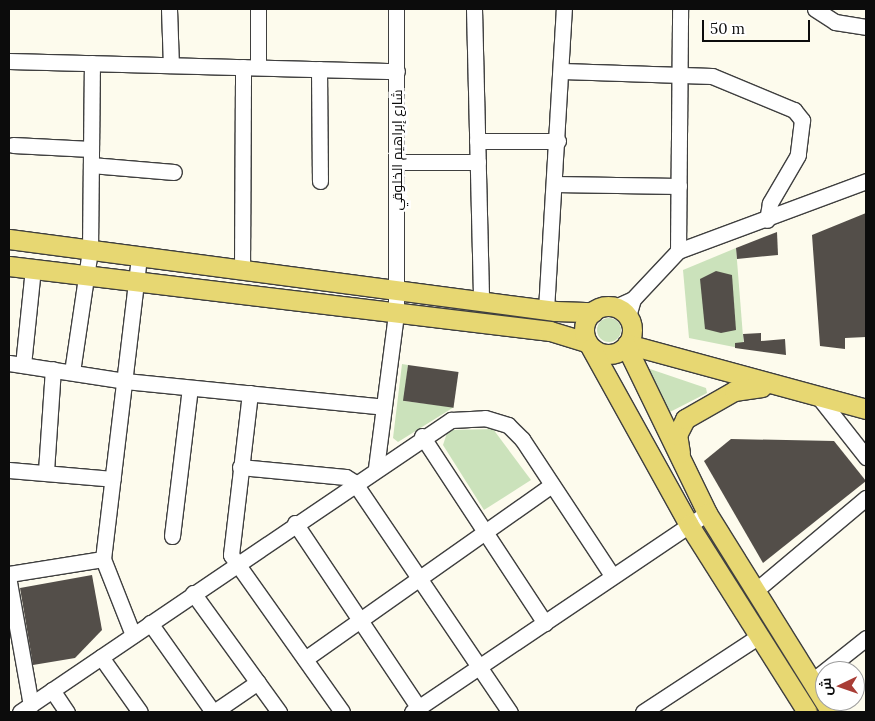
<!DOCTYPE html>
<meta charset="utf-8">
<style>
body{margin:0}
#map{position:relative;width:875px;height:721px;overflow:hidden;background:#fdfbed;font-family:Lora,Cairo,serif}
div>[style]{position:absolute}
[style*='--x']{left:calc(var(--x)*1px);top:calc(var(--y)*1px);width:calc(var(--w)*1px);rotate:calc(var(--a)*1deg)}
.green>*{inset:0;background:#cbe2bb}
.round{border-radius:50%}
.building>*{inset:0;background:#534e49;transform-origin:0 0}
.roads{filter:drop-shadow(1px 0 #3f3f3f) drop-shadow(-1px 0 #3f3f3f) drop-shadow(0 1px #3f3f3f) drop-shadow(0 -1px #3f3f3f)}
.minor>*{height:15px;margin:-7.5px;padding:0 7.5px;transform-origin:7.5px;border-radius:7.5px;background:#fff}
.major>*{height:19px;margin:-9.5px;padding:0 9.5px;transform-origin:9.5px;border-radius:9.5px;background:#e7d772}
.major>.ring{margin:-9.5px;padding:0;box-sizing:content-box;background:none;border:19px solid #e7d772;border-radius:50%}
span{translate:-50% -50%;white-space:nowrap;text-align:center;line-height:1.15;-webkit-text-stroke:5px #fff;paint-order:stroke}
.street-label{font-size:14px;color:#0c0c0c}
.frame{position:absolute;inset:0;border:10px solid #0c0c0c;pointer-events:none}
.north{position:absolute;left:815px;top:661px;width:50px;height:50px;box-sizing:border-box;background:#fff;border:1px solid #9e9e9e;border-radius:50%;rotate:267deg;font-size:14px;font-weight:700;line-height:20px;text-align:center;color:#0c0c0c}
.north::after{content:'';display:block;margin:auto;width:18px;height:22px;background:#a93d36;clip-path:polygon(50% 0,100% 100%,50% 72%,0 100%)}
.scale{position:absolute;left:702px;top:20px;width:108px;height:22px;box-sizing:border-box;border:2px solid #0c0c0c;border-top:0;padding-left:6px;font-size:15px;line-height:18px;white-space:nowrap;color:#0c0c0c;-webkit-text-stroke:4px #fff;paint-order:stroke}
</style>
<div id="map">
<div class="green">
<div style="clip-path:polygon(736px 248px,744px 349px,689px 338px,683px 270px)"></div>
<div class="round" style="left:597px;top:318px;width:24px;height:24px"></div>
<div style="clip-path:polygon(402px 364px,408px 365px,404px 401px,454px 407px,398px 442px,393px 438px)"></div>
<div style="clip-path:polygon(650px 369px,706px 388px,707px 393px,668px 413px,647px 372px)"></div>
<div style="clip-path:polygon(493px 429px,531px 480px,484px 510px,443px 445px,447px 433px,453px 430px)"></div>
</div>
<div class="building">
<div style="clip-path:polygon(866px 213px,866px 337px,845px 338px,845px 349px,820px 346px,812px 235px)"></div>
<div style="clip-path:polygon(777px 232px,778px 255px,737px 259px,736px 248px)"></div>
<div style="clip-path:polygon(716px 271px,732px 275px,736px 330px,721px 333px,705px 329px,700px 279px)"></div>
<div style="clip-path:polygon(761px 333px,761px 341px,785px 339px,786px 355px,735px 348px,735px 343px,744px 342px,743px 334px)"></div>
<div style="left:408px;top:365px;width:51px;height:36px;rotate:8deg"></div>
<div style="clip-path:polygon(731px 439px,834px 441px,866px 481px,763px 563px,704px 461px)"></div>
<div style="clip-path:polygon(92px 575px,102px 630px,75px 658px,33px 665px,20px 588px)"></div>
</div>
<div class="roads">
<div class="minor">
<div style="--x:169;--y:9;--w:56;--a:88"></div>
<div style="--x:474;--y:9;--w:292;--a:88.6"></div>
<div style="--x:815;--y:9;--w:24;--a:33"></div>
<div style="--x:835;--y:22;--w:31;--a:9"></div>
<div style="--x:9;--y:61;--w:388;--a:1.5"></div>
<div style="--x:258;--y:67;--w:58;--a:-90"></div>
<div style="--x:319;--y:69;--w:112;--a:89.5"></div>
<div style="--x:562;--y:71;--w:150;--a:1.9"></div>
<div style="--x:712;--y:76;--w:89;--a:22.5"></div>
<div style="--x:794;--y:110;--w:13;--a:51"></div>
<div style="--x:802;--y:120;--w:35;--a:97"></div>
<div style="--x:798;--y:155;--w:56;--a:120.3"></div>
<div style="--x:770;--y:203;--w:17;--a:100"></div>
<div style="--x:477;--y:141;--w:81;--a:0"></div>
<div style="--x:13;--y:145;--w:78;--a:2.9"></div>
<div style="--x:397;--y:162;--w:81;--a:0"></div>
<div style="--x:91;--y:165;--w:83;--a:4.8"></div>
<div style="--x:554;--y:184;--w:125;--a:0.9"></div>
<div style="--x:678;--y:251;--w:201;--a:-20.4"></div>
<div style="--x:242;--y:270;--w:203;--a:-89.7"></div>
<div style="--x:633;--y:299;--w:66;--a:-46.8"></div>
<div style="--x:678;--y:251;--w:242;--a:-89.5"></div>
<div style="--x:615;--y:307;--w:20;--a:-24"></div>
<div style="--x:633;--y:299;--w:19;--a:106"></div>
<div style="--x:546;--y:310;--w:302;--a:-86.6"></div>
<div style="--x:9;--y:363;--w:117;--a:8.8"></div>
<div style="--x:125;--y:381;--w:260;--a:5.7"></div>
<div style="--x:23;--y:365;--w:97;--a:-84.1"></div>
<div style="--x:72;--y:372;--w:123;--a:-81.6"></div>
<div style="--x:90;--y:250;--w:187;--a:-89.4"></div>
<div style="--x:250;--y:393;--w:163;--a:96.7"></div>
<div style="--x:231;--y:555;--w:192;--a:54.7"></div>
<div style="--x:821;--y:400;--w:73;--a:51.7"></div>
<div style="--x:422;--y:436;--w:224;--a:56.7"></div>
<div style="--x:240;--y:467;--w:106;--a:5.4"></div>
<div style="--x:346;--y:477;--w:9;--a:32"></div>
<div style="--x:354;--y:482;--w:278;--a:55.9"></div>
<div style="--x:376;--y:468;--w:156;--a:-82.6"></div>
<div style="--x:396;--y:313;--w:304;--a:-90"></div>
<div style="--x:9;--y:470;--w:104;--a:4.9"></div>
<div style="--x:46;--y:471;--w:102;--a:-86.1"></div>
<div style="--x:295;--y:523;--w:223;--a:56.2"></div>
<div style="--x:172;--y:536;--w:149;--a:-83.1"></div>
<div style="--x:9;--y:574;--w:95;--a:-9.1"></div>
<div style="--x:9;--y:582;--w:125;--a:79.9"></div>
<div style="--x:755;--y:591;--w:145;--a:-40"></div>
<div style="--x:193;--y:593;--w:147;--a:54.1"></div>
<div style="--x:150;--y:623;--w:109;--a:54.7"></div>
<div style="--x:133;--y:635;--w:82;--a:-111.5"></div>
<div style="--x:103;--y:559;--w:304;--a:-83.2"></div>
<div style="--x:101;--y:657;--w:67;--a:54.7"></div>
<div style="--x:305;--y:659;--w:302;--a:-35.2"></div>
<div style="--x:812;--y:681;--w:69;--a:-38.5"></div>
<div style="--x:52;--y:690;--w:27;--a:56"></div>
<div style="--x:20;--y:712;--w:521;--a:-34.12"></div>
<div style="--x:451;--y:420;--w:34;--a:-3"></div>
<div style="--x:485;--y:418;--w:24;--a:17"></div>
<div style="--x:508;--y:425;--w:20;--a:45"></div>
<div style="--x:522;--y:439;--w:162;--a:56.6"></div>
<div style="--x:214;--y:712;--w:53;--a:-34.3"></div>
<div style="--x:412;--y:712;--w:356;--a:-34"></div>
<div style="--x:643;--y:712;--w:139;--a:-33.2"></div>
</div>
<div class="major">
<div style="--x:9;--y:239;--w:551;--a:7.51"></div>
<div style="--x:555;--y:311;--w:38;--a:2"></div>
<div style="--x:9;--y:266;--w:545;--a:6.85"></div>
<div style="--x:550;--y:331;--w:39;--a:17"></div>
<div class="ring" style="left:584px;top:306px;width:29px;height:29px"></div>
<div style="--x:627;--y:344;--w:248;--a:15.2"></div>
<div style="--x:626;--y:346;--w:186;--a:64.1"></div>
<div style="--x:707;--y:513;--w:234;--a:58.1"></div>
<div style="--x:591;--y:348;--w:202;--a:61"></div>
<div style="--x:689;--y:525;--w:221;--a:57.7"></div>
<div style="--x:680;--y:453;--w:18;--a:-99"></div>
<div style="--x:677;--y:435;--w:18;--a:-63"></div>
<div style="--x:685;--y:419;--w:56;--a:-29.7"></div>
<div style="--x:734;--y:391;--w:28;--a:-8"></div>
</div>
</div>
<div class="street-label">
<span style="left:397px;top:150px;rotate:-90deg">شارع إبراهيم الخلوقي</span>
</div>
<div class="frame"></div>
<div class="north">ش</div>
<div class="scale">50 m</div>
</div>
